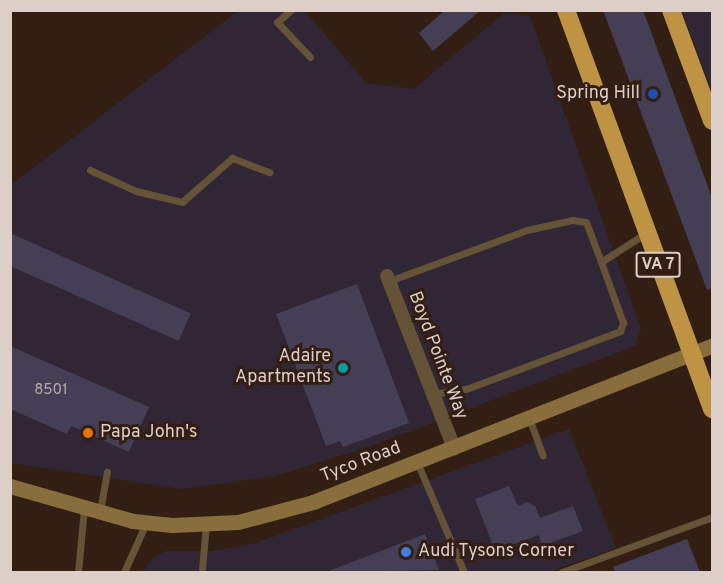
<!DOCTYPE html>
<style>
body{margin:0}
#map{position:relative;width:723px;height:583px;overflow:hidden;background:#321e13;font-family:Overpass,sans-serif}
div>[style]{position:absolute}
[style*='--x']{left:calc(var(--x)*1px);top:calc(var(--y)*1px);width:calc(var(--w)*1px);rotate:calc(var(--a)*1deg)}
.commercial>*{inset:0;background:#302635}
.building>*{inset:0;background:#443f55;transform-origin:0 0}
.lane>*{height:7px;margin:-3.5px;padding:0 3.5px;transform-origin:3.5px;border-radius:3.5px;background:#645336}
.street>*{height:14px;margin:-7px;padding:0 7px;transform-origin:7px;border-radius:7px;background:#645336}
.secondary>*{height:15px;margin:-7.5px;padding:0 7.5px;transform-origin:7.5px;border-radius:7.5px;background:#886e3d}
.highway>*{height:18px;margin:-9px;padding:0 9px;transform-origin:9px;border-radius:9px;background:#be9444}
.dots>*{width:16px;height:16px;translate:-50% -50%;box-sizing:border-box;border:3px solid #321e13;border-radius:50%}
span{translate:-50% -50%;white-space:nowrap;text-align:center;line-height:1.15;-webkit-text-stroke:6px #321e13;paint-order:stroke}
.number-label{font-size:15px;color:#b7abab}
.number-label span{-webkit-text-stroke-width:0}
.shield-label span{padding:2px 4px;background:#321e13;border:2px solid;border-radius:4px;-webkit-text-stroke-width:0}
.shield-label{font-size:16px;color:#ddcfc8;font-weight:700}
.poi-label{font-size:18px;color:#ddcfc8}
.right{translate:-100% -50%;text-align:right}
.left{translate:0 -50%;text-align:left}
.street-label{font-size:18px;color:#ddcfc8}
.frame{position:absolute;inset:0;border:12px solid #ddcfc8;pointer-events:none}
</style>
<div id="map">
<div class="commercial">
<div style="clip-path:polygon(238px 11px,305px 11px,366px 83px,414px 89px,504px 13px,530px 16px,641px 329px,635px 346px,371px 446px,276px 476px,181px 489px,11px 463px,11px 185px)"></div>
<div style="clip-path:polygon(682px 11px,712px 11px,712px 92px)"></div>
<div style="clip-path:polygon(569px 429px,616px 548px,549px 572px,143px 572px,153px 558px,166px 551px,213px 551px,253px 544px)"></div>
</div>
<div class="building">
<div style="clip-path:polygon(445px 10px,481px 10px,433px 51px,419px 33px)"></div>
<div style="clip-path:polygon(603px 10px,643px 10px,707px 184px,712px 198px,712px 288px,707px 290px)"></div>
<div style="left:10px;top:233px;width:198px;height:30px;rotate:24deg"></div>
<div style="clip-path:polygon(357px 284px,409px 423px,343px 447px,340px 441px,326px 446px,276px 314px)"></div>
<div style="clip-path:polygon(10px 346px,149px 407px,129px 452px,71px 426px,67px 434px,10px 409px)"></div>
<div style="clip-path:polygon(509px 486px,518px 506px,527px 502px,535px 506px,540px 518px,573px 506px,583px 531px,542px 546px,539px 535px,495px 551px,475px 499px)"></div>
<div style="clip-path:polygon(425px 534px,439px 570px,326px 572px)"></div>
<div style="clip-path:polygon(687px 539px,700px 572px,615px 572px,613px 567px)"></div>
</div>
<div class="lane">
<div style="--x:291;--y:10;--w:18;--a:139"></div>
<div style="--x:277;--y:22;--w:48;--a:46.7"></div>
<div style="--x:90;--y:170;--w:51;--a:24.5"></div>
<div style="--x:136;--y:191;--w:47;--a:13.4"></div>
<div style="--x:182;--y:202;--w:67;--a:-41.3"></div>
<div style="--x:232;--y:158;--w:40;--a:21"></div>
<div style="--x:389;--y:281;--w:147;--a:-20.3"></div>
<div style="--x:527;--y:230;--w:46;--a:-12.5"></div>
<div style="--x:572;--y:220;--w:14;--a:8"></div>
<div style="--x:586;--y:222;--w:43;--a:69.4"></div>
<div style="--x:433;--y:394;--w:33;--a:-9"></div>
<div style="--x:466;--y:389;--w:165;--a:-20.6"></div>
<div style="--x:620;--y:331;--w:9;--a:-69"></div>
<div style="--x:623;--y:323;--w:65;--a:-109.8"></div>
<div style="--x:601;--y:262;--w:54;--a:-32.8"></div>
<div style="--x:529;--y:418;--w:40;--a:69.8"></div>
<div style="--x:417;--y:462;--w:120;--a:66.9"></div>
<div style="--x:100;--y:511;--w:40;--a:-80"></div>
<div style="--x:202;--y:569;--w:44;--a:-84.8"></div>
<div style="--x:78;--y:572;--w:63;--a:-84.6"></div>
<div style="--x:124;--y:572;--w:54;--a:-65.8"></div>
<div style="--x:562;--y:572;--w:160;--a:-20.1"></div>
</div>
<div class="street">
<div style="--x:387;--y:276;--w:185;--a:68.7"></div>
</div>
<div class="secondary">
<div style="--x:10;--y:486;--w:128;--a:15.9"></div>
<div style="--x:133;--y:521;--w:39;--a:6"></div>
<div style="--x:172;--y:525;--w:66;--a:-2.6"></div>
<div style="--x:238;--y:522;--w:78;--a:-14.9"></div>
<div style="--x:313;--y:502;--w:428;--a:-21.4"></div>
</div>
<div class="highway">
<div style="--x:566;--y:10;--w:425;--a:69.9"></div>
<div style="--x:671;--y:10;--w:118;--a:69.7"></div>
</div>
<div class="dots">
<div style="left:653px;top:94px;background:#1a4fb4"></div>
<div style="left:343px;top:368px;background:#0f9aa8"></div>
<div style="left:88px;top:433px;background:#e8710a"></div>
<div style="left:406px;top:552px;background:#3f7fe0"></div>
</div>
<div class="number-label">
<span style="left:51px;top:391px">8501</span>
</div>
<div class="shield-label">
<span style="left:658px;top:265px">VA 7</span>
</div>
<div class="poi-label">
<span class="right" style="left:640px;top:94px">Spring Hill</span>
<span class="right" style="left:331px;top:368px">Adaire<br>Apartments</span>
<span class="left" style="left:100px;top:433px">Papa John's</span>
<span class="left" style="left:418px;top:552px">Audi Tysons Corner</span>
</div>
<div class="street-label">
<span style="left:437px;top:356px;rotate:69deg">Boyd Pointe Way</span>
<span style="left:361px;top:463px;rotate:-21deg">Tyco Road</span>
</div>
<div class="frame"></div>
</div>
